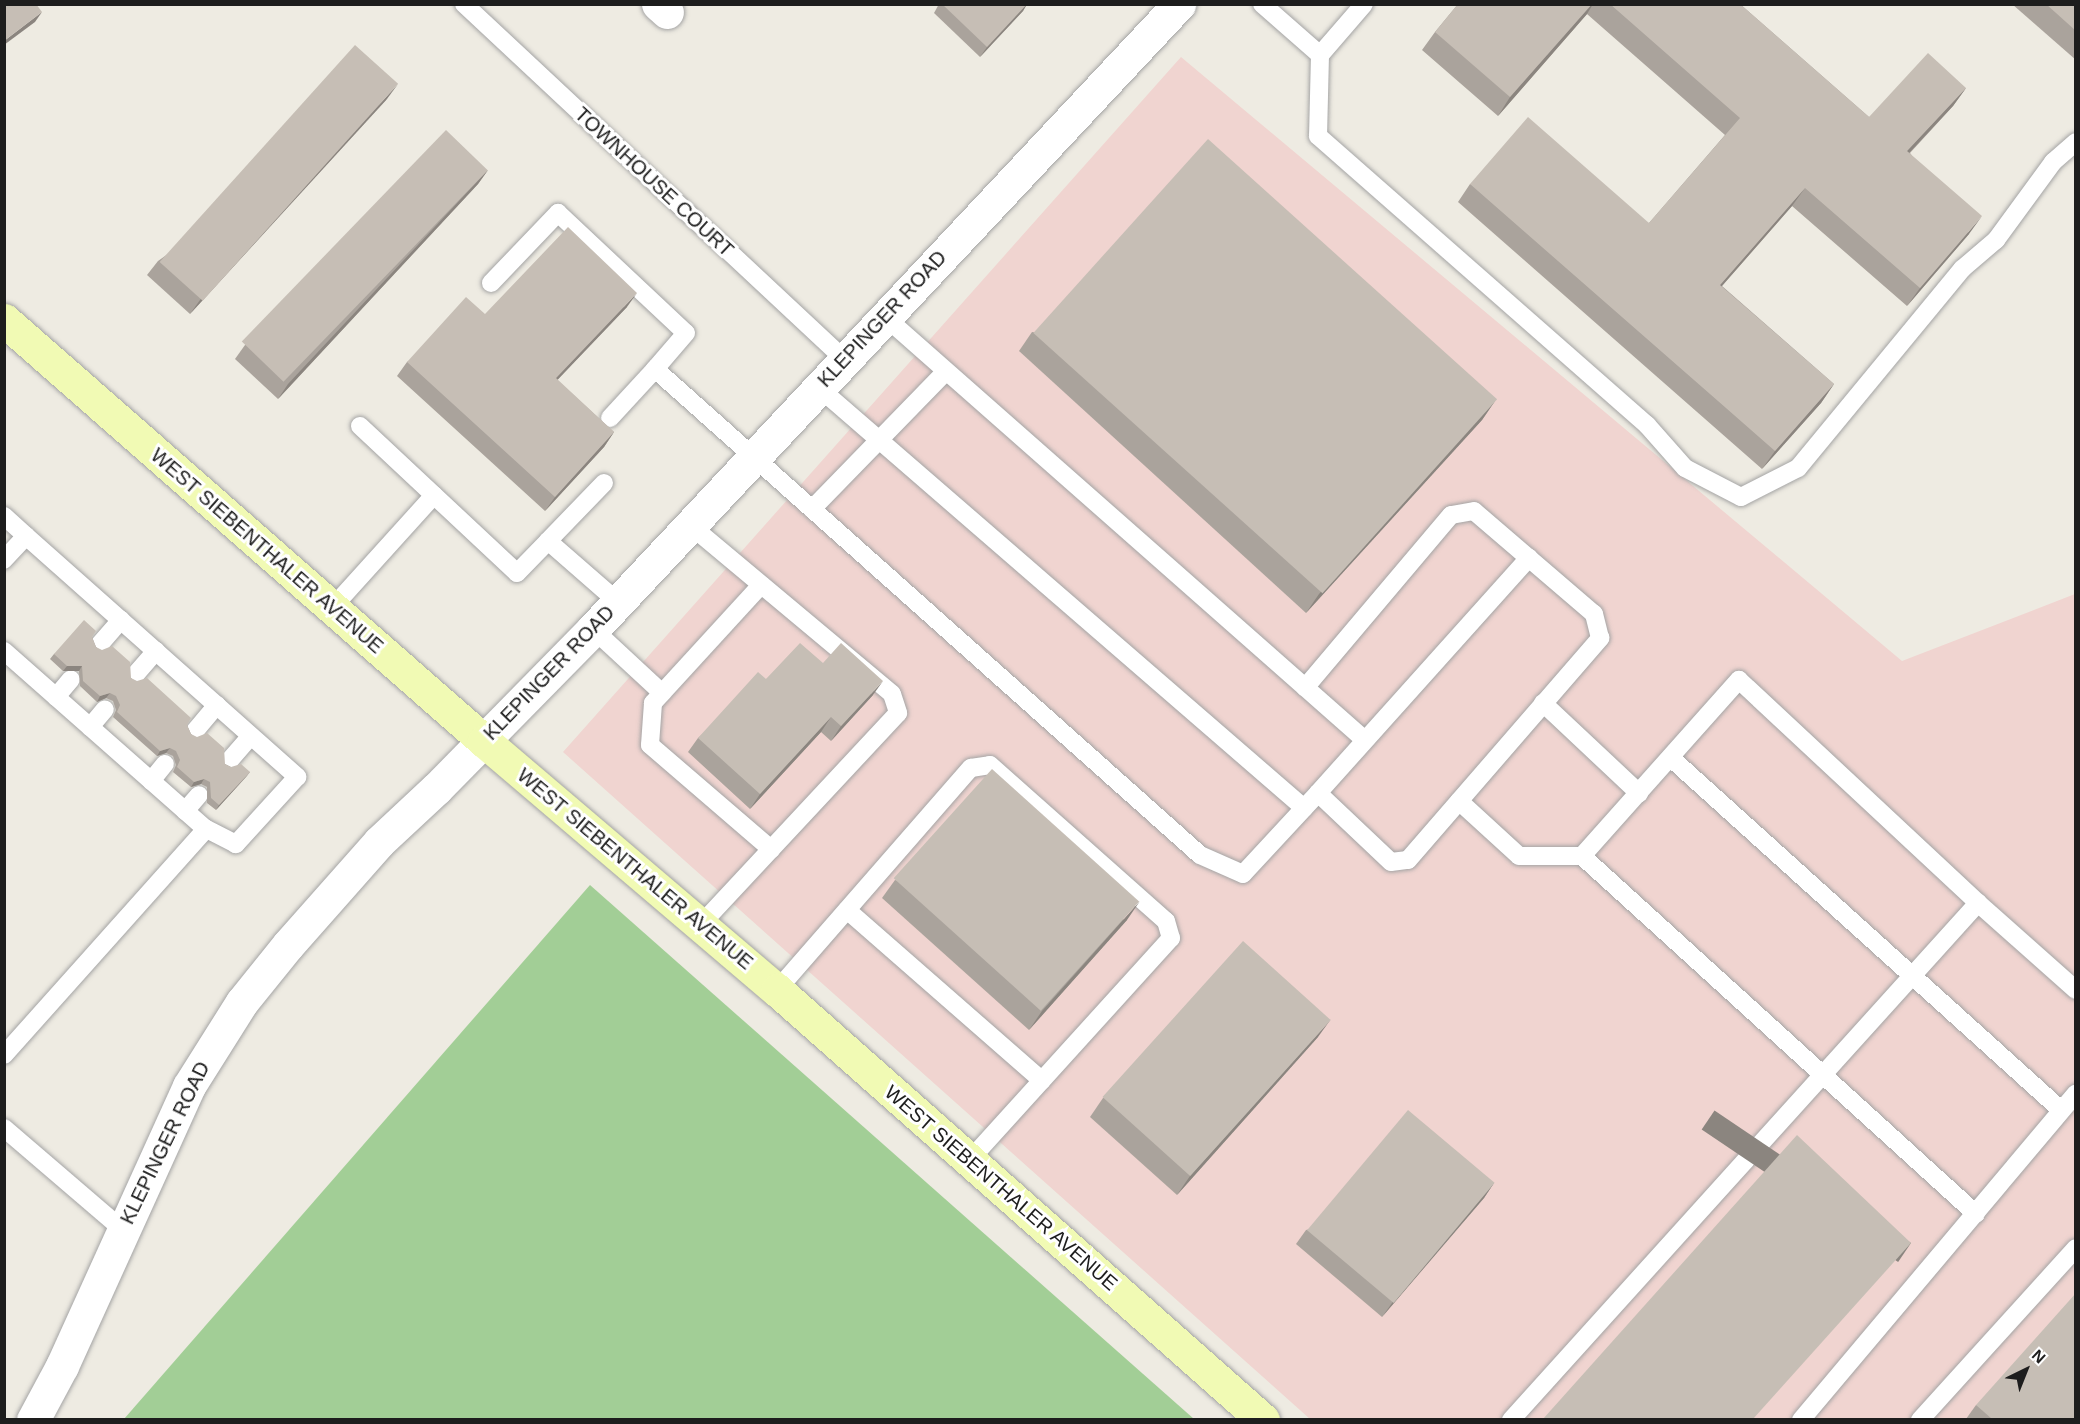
<!DOCTYPE html>
<html>
<head>
<meta charset="utf-8">
<style>
	body { margin:0 }
	#map { position:relative; width:2080px; height:1424px; overflow:hidden; background:#eeebe2; font-family:Arial,sans-serif }
	div>[style] { position:absolute }
	[style*='--x'] { left:calc(var(--x)*1px); top:calc(var(--y)*1px); width:calc(var(--w)*1px); rotate:calc(var(--a)*1deg) }
	.commercial>* { inset:0; background:#f0d4d0 }
	.forest>* { inset:0; background:#a2ce96 }
	.roads { filter:drop-shadow(0 0 2px #a4a4a4) drop-shadow(0 0 2px #a4a4a4) }
	.service>* { height:18px; margin:-9px; padding:0 9px; transform-origin:9px; border-radius:9px; background:#fff }
	.minor>* { height:33px; margin:-16.5px; padding:0 16.5px; transform-origin:16.5px; border-radius:16.5px; background:#fff }
	.tertiary>* { height:33px; margin:-16.5px; padding:0 16.5px; transform-origin:16.5px; border-radius:16.5px; background:#fff }
	.secondary>* { height:33px; margin:-16.5px; padding:0 16.5px; transform-origin:16.5px; border-radius:16.5px; background:#f1fab4 }
	.wall>* { inset:0; background:#aaa39c }
	.shaded-wall>* { inset:0; background:#8b857f; transform-origin:0 0 }
	.building>* { inset:0; background:#c6beb5; transform-origin:0 0 }
	span { translate:-50% -50%; white-space:nowrap; text-align:center; line-height:1.15; -webkit-text-stroke:6px #fff; paint-order:stroke }
	.street-label { font-size:20px; color:#1d1d1d }
	.frame { position:absolute; inset:0; border:6px solid #1d1d1d; pointer-events:none }
	.north { position:absolute; left:1996px; top:1340px; width:60px; height:60px; -webkit-text-stroke:4px #fff; paint-order:stroke; rotate:43deg; font-size:16px; font-weight:700; line-height:24px; text-align:center; color:#1d1d1d }
	.north::after { content:''; display:block; margin:auto; width:21px; height:27px; background:#1d1d1d; clip-path:polygon(50% 0,100% 100%,50% 72%,0 100%) }
</style>
</head>
<body>
<div id="map">
	<div class="commercial">
		<div style="clip-path:polygon(1181px 57px,1902px 661px,2075px 594px,2075px 1419px,1310px 1419px,563px 752px)"></div>
	</div>
	<div class="forest">
		<div style="clip-path:polygon(590px 885px,1194px 1419px,124px 1419px)"></div>
	</div>
	<div class="roads">
		<div class="service">
			<div style="--x:464;--y:4;--w:520;--a:43.05"></div>
			<div style="--x:1262;--y:4;--w:77;--a:41.3"></div>
			<div style="--x:1320;--y:55;--w:67;--a:-49.2"></div>
			<div style="--x:1320;--y:55;--w:81;--a:91.4"></div>
			<div style="--x:1318;--y:136;--w:438;--a:41.3"></div>
			<div style="--x:1647;--y:425;--w:57;--a:48.5"></div>
			<div style="--x:1685;--y:468;--w:63;--a:27.4"></div>
			<div style="--x:1741;--y:497;--w:64;--a:-27"></div>
			<div style="--x:1798;--y:468;--w:258;--a:-50.5"></div>
			<div style="--x:1962;--y:269;--w:45;--a:-40.5"></div>
			<div style="--x:1996;--y:240;--w:97;--a:-53.8"></div>
			<div style="--x:2053;--y:162;--w:30;--a:-41"></div>
			<div style="--x:491;--y:283;--w:97;--a:-46.3"></div>
			<div style="--x:558;--y:213;--w:175;--a:43.2"></div>
			<div style="--x:686;--y:333;--w:48;--a:130.7"></div>
			<div style="--x:655;--y:369;--w:730;--a:41.72"></div>
			<div style="--x:1200;--y:855;--w:47;--a:23.8"></div>
			<div style="--x:1243;--y:874;--w:110;--a:-47.2"></div>
			<div style="--x:1318;--y:793;--w:100;--a:43.4"></div>
			<div style="--x:1391;--y:862;--w:17;--a:-7"></div>
			<div style="--x:1408;--y:860;--w:294;--a:-49.1"></div>
			<div style="--x:1600;--y:638;--w:25;--a:-104"></div>
			<div style="--x:1594;--y:614;--w:158;--a:-139.4"></div>
			<div style="--x:1474;--y:511;--w:23;--a:170"></div>
			<div style="--x:1451;--y:515;--w:226;--a:130.2"></div>
			<div style="--x:884;--y:316;--w:641;--a:41.4"></div>
			<div style="--x:818;--y:387;--w:643;--a:40.9"></div>
			<div style="--x:610;--y:418;--w:67;--a:-47.4"></div>
			<div style="--x:360;--y:426;--w:215;--a:43.1"></div>
			<div style="--x:517;--y:573;--w:45;--a:-45.9"></div>
			<div style="--x:604;--y:483;--w:81;--a:134"></div>
			<div style="--x:548;--y:541;--w:93;--a:41.1"></div>
			<div style="--x:812;--y:509;--w:192;--a:-45.8"></div>
			<div style="--x:4;--y:516;--w:30;--a:42"></div>
			<div style="--x:26;--y:536;--w:33;--a:133"></div>
			<div style="--x:690;--y:525;--w:263;--a:39.9"></div>
			<div style="--x:892;--y:694;--w:20;--a:72"></div>
			<div style="--x:898;--y:713;--w:290;--a:133"></div>
			<div style="--x:26;--y:536;--w:363;--a:41.6"></div>
			<div style="--x:297;--y:777;--w:91;--a:132.3"></div>
			<div style="--x:236;--y:844;--w:34;--a:-153"></div>
			<div style="--x:761;--y:585;--w:160;--a:132.5"></div>
			<div style="--x:653;--y:703;--w:42;--a:94.1"></div>
			<div style="--x:650;--y:745;--w:160;--a:40.7"></div>
			<div style="--x:332;--y:608;--w:152;--a:-47.9"></div>
			<div style="--x:593;--y:629;--w:94;--a:42.8"></div>
			<div style="--x:100;--y:644;--w:32;--a:-49"></div>
			<div style="--x:4;--y:651;--w:269;--a:41.4"></div>
			<div style="--x:206;--y:829;--w:303;--a:131.8"></div>
			<div style="--x:135;--y:675;--w:32;--a:-49"></div>
			<div style="--x:56;--y:697;--w:23;--a:-50"></div>
			<div style="--x:1543;--y:703;--w:132;--a:43.2"></div>
			<div style="--x:90;--y:727;--w:23;--a:-50"></div>
			<div style="--x:195;--y:731;--w:34;--a:-50"></div>
			<div style="--x:1671;--y:758;--w:525;--a:42.07"></div>
			<div style="--x:229;--y:761;--w:33;--a:-49"></div>
			<div style="--x:151;--y:781;--w:22;--a:-51"></div>
			<div style="--x:1318;--y:793;--w:316;--a:-48.1"></div>
			<div style="--x:1459;--y:801;--w:81;--a:42.5"></div>
			<div style="--x:1519;--y:856;--w:63;--a:0"></div>
			<div style="--x:1582;--y:856;--w:532;--a:42.26"></div>
			<div style="--x:185;--y:811;--w:21;--a:-49"></div>
			<div style="--x:1582;--y:856;--w:236;--a:-48.3"></div>
			<div style="--x:1739;--y:680;--w:327;--a:43"></div>
			<div style="--x:847;--y:910;--w:259;--a:41.2"></div>
			<div style="--x:777;--y:990;--w:295;--a:-48.9"></div>
			<div style="--x:971;--y:768;--w:19;--a:-9"></div>
			<div style="--x:990;--y:765;--w:235;--a:41.6"></div>
			<div style="--x:1166;--y:921;--w:18;--a:74"></div>
			<div style="--x:1171;--y:938;--w:299;--a:132.2"></div>
			<div style="--x:4;--y:1128;--w:155;--a:40.6"></div>
			<div style="--x:1511;--y:1420;--w:697;--a:-47.91"></div>
			<div style="--x:1978;--y:903;--w:131;--a:41.6"></div>
			<div style="--x:1801;--y:1420;--w:427;--a:-49.9"></div>
			<div style="--x:1920;--y:1420;--w:232;--a:-47.8"></div>
		</div>
		<div class="minor">
			<div style="--x:658;--y:4;--w:12;--a:42"></div>
		</div>
		<div class="tertiary">
			<div style="--x:33;--y:1420;--w:61;--a:-61.8"></div>
			<div style="--x:62;--y:1366;--w:307;--a:-65.6"></div>
			<div style="--x:189;--y:1086;--w:99;--a:-57.8"></div>
			<div style="--x:242;--y:1002;--w:73;--a:-51.1"></div>
			<div style="--x:288;--y:945;--w:137;--a:-48.5"></div>
			<div style="--x:379;--y:842;--w:79;--a:-43"></div>
			<div style="--x:437;--y:788;--w:223;--a:-45.5"></div>
			<div style="--x:593;--y:629;--w:857;--a:-46.84"></div>
		</div>
		<div class="secondary">
			<div style="--x:4;--y:320;--w:638;--a:41.25"></div>
			<div style="--x:484;--y:741;--w:385;--a:40.4"></div>
			<div style="--x:777;--y:990;--w:649;--a:41.5"></div>
		</div>
	</div>
	<div class="wall">
		<div style="clip-path:polygon(939px 4px,1027px 4px,1023px 11px,980px 57px,934px 13px)"></div>
		<div style="clip-path:polygon(1458px 4px,1740px 4px,1869px 117px,1966px 88px,1953px 106px,1910px 153px,1969px 234px,1907px 306px,1792px 206px,1722px 286px,1834px 384px,1821px 403px,1762px 469px,1458px 202px,1470px 184px,1649px 223px,1725px 135px,1587px 14px,1498px 116px,1422px 50px,1435px 32px)"></div>
		<div style="clip-path:polygon(2012px 4px,2076px 4px,2076px 60px)"></div>
		<div style="clip-path:polygon(387px 99px,190px 314px,147px 275px,158px 261px)"></div>
		<div style="clip-path:polygon(488px 170px,478px 184px,278px 399px,235px 359px,245px 345px)"></div>
		<div style="clip-path:polygon(627px 307px,557px 380px,614px 432px,604px 447px,545px 511px,397px 376px,407px 362px,485px 314px)"></div>
		<div style="clip-path:polygon(1032px 332px,1495px 401px,1482px 420px,1306px 613px,1019px 351px)"></div>
		<div style="clip-path:polygon(92px 637px,96px 647px,131px 678px,187px 725px,191px 734px,225px 764px,231px 767px,250px 772px,216px 810px,207px 803px,207px 787px,201px 784px,191px 787px,173px 772px,176px 765px,173px 756px,166px 753px,157px 756px,113px 717px,116px 710px,113px 701px,106px 698px,97px 702px,80px 686px,79px 671px,63px 671px,50px 659px,54px 654px)"></div>
		<div style="clip-path:polygon(823px 663px,873px 695px,831px 741px,821px 732px,750px 809px,688px 752px,698px 738px,766px 679px)"></div>
		<div style="clip-path:polygon(895px 880px,1127px 920px,1029px 1030px,882px 898px)"></div>
		<div style="clip-path:polygon(1318px 1037px,1177px 1195px,1090px 1117px,1103px 1098px)"></div>
		<div style="clip-path:polygon(1494px 1183px,1484px 1198px,1382px 1317px,1296px 1244px,1306px 1230px)"></div>
		<div style="clip-path:polygon(1976px 1405px,2076px 1419px,1966px 1419px)"></div>
	</div>
	<div class="shaded-wall">
		<div style="clip-path:polygon(1027px 4px,1023px 11px,980px 57px,987px 47px)"></div>
		<div style="clip-path:polygon(1592px 4px,1593px 4px,1587px 14px,1498px 116px,1510px 97px)"></div>
		<div style="clip-path:polygon(42px 12px,35px 22px,4px 45px,4px 41px)"></div>
		<div style="clip-path:polygon(398px 84px,387px 99px,190px 314px,200px 300px)"></div>
		<div style="clip-path:polygon(1966px 88px,1953px 106px,1894px 169px,1907px 151px)"></div>
		<div style="clip-path:polygon(488px 170px,478px 184px,278px 399px,288px 384px)"></div>
		<div style="clip-path:polygon(1805px 188px,1792px 206px,1707px 303px,1720px 285px)"></div>
		<div style="clip-path:polygon(1982px 216px,1969px 234px,1907px 306px,1920px 288px)"></div>
		<div style="clip-path:polygon(637px 293px,627px 307px,545px 393px,556px 378px)"></div>
		<div style="clip-path:polygon(1834px 384px,1821px 403px,1762px 469px,1775px 451px)"></div>
		<div style="clip-path:polygon(1495px 401px,1482px 420px,1306px 613px,1319px 594px)"></div>
		<div style="clip-path:polygon(614px 432px,604px 447px,545px 511px,555px 497px)"></div>
		<div style="clip-path:polygon(67px 666px,82px 666px,79px 671px,63px 671px)"></div>
		<div style="clip-path:polygon(883px 681px,873px 695px,831px 741px,841px 726px)"></div>
		<div style="clip-path:polygon(110px 693px,106px 698px,97px 702px,100px 696px)"></div>
		<div style="clip-path:polygon(831px 717px,821px 732px,750px 809px,760px 794px)"></div>
		<div style="clip-path:polygon(170px 748px,166px 753px,157px 756px,160px 751px)"></div>
		<div style="clip-path:polygon(250px 772px,246px 777px,216px 810px,219px 805px)"></div>
		<div style="clip-path:polygon(204px 779px,201px 784px,191px 787px,194px 782px)"></div>
		<div style="clip-path:polygon(1140px 901px,1127px 920px,1029px 1030px,1042px 1011px)"></div>
		<div style="clip-path:polygon(1331px 1019px,1318px 1037px,1177px 1195px,1190px 1176px)"></div>
		<div style="clip-path:polygon(1494px 1183px,1484px 1198px,1382px 1317px,1392px 1303px)"></div>
		<div style="left:1911px;top:1243px;width:23px;height:237px;rotate:124deg"></div>
	</div>
	<div class="building">
		<div style="clip-path:polygon(4px 4px,36px 4px,42px 12px,4px 41px)"></div>
		<div style="clip-path:polygon(942px 4px,1027px 4px,987px 47px)"></div>
		<div style="clip-path:polygon(1458px 4px,1592px 4px,1510px 97px,1435px 32px)"></div>
		<div style="clip-path:polygon(1610px 4px,1740px 4px,1869px 117px,1928px 53px,1966px 88px,1907px 151px,1982px 216px,1920px 288px,1805px 188px,1720px 285px,1834px 384px,1775px 451px,1470px 184px,1528px 117px,1649px 223px,1740px 118px)"></div>
		<div style="clip-path:polygon(2046px 4px,2076px 4px,2076px 31px)"></div>
		<div style="left:355px;top:45px;width:58px;height:292px;rotate:42deg"></div>
		<div style="left:446px;top:130px;width:58px;height:294px;rotate:44deg"></div>
		<div style="left:1208px;top:139px;width:389px;height:261px;rotate:42deg"></div>
		<div style="clip-path:polygon(568px 227px,637px 293px,556px 378px,614px 432px,555px 497px,407px 362px,466px 297px,485px 314px)"></div>
		<div style="clip-path:polygon(84px 620px,96px 631px,92px 637px,96px 647px,102px 650px,112px 646px,130px 662px,131px 678px,137px 681px,147px 678px,191px 718px,187px 725px,191px 734px,197px 737px,207px 733px,224px 748px,225px 764px,231px 767px,241px 764px,250px 772px,219px 805px,211px 798px,210px 782px,204px 779px,194px 782px,177px 767px,180px 760px,176px 751px,170px 748px,160px 751px,117px 712px,120px 705px,116px 696px,110px 693px,100px 696px,83px 681px,82px 666px,67px 666px,54px 654px)"></div>
		<div style="clip-path:polygon(800px 643px,823px 663px,841px 643px,883px 681px,841px 726px,831px 717px,760px 794px,698px 738px,758px 672px,766px 679px)"></div>
		<div style="left:992px;top:769px;width:198px;height:147px;rotate:42deg"></div>
		<div style="left:1243px;top:941px;width:118px;height:210px;rotate:42deg"></div>
		<div style="left:1408px;top:1110px;width:113px;height:157px;rotate:40deg"></div>
		<div style="clip-path:polygon(1797px 1135px,1911px 1243px,1753px 1419px,1543px 1419px)"></div>
		<div style="clip-path:polygon(2076px 1293px,2076px 1419px,1992px 1419px,1976px 1405px)"></div>
	</div>
	<div class="street-label">
		<span style="left:654px;top:182px;rotate:43deg">TOWNHOUSE COURT</span>
		<span style="left:882px;top:319px;rotate:-47deg">KLEPINGER ROAD</span>
		<span style="left:267px;top:551px;rotate:41deg">WEST SIEBENTHALER AVENUE</span>
		<span style="left:549px;top:673px;rotate:-46deg">KLEPINGER ROAD</span>
		<span style="left:635px;top:869px;rotate:40deg">WEST SIEBENTHALER AVENUE</span>
		<span style="left:165px;top:1143px;rotate:-64deg">KLEPINGER ROAD</span>
		<span style="left:1001px;top:1188px;rotate:41deg">WEST SIEBENTHALER AVENUE</span>
	</div>
	<div class="frame"></div>
	<div class="north">N</div>
</div>
</body>
</html>
